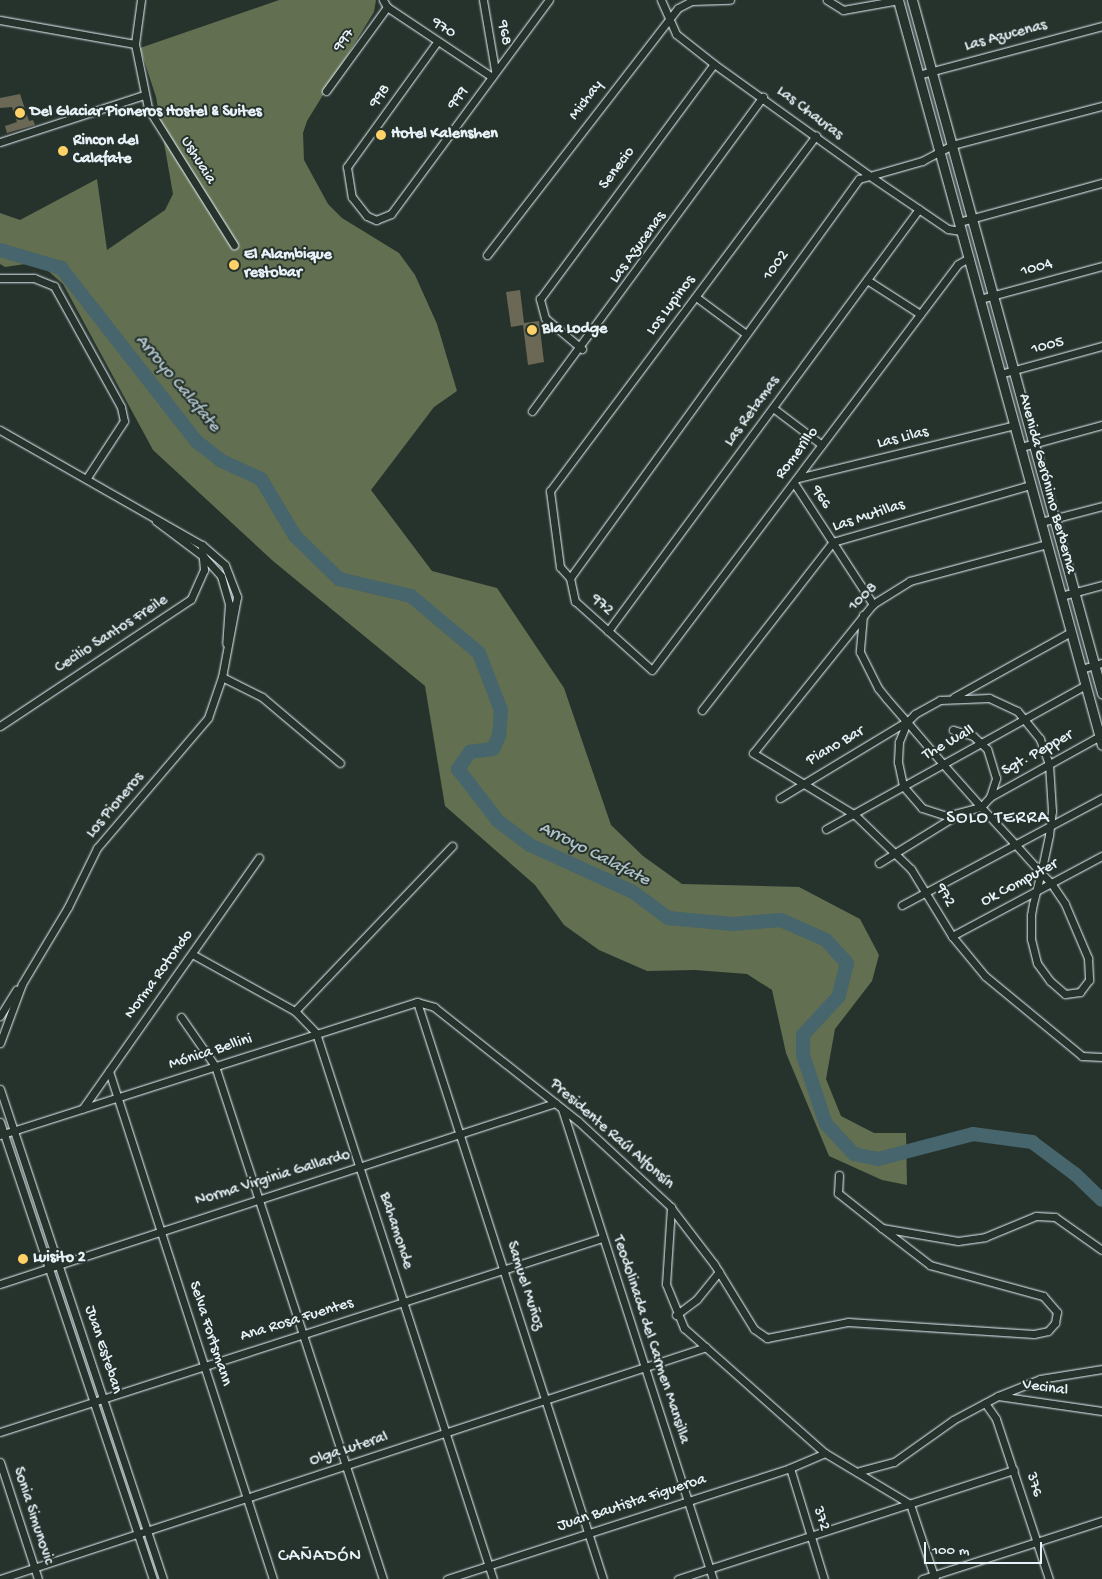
<!DOCTYPE html>
<html>
<head>
<meta charset="utf-8">
<style>
	body { margin:0 }
	#map { position:relative; width:1102px; height:1579px; overflow:hidden; background:#26332d; font-family:"Gochi Hand",sans-serif }
	div>[style] { position:absolute }
	[style*='--x'] { left:calc(var(--x)*1px); top:calc(var(--y)*1px); width:calc(var(--w)*1px); rotate:calc(var(--a)*1deg) }
	.green>* { inset:0; background:#626f50 }
	.river>* { height:14px; margin:-7px; padding:0 7px; transform-origin:7px; border-radius:7px; background:#46656c }
	.building>* { inset:0; background:#6b6955 }
	.roads { filter:drop-shadow(0 0 1px #e8f1f8) drop-shadow(0 0 1px #e8f1f8) }
	.minor>* { height:7px; margin:-3.5px; padding:0 3.5px; transform-origin:3.5px; border-radius:3.5px; background:#26332d }
	.tertiary>* { height:9px; margin:-4.5px; padding:0 4.5px; transform-origin:4.5px; border-radius:4.5px; background:#26332d }
	.dots>* { width:14px; height:14px; translate:-50% -50%; box-sizing:border-box; border:2px solid #26332d; border-radius:50% }
	span { translate:-50% -50%; white-space:nowrap; text-align:center; line-height:1.15; -webkit-text-stroke:4px #26332d; paint-order:stroke }
	.street-label { font-size:16px; color:#e8f1f8 }
	.poi-label { font-size:16px; color:#e8f1f8; font-weight:700 }
	.left { translate:0 -50%; text-align:left }
	.water-label { font-size:18px; color:#afc0c7; font-style:italic }
	.neighbourhood-label { font-size:18px; color:#e8f1f8; letter-spacing:1px }
	.quarter-label { font-size:19px; color:#e8f1f8; letter-spacing:1px }
	.scale { position:absolute; left:924px; top:1542px; width:118px; height:22px; box-sizing:border-box; border:2px solid #e8f1f8; border-top:0; padding-left:6px; font-size:15px; line-height:18px; white-space:nowrap; color:#e8f1f8; -webkit-text-stroke:4px #26332d; paint-order:stroke }
</style>
</head>
<body>
<div id="map">
	<div class="green">
		<div style="clip-path:polygon(279px 0,376px 0,374px 12px,307px 121px,303px 133px,304px 160px,328px 204px,342px 218px,399px 253px,415px 275px,437px 324px,457px 391px,434px 407px,371px 490px,432px 571px,497px 588px,564px 688px,611px 825px,643px 856px,682px 884px,799px 887px,860px 919px,879px 955px,872px 981px,835px 1029px,826px 1079px,841px 1116px,874px 1133px,906px 1133px,907px 1185px,882px 1180px,829px 1156px,786px 1053px,772px 990px,747px 974px,695px 970px,647px 971px,599px 950px,564px 925px,535px 885px,445px 806px,425px 686px,273px 561px,153px 450px,63px 284px,47px 270px,32px 263px,5px 267px,0 264px,0 213px,20px 220px,97px 179px,107px 250px,165px 210px,173px 194px,156px 97px,140px 48px)"></div>
	</div>
	<div class="river">
		<div style="--x:0;--y:250;--w:64;--a:16.4"></div>
		<div style="--x:61;--y:268;--w:219;--a:52"></div>
		<div style="--x:196;--y:441;--w:33;--a:38"></div>
		<div style="--x:222;--y:461;--w:43;--a:24.8"></div>
		<div style="--x:261;--y:479;--w:66;--a:59.2"></div>
		<div style="--x:295;--y:536;--w:62;--a:44.3"></div>
		<div style="--x:339;--y:579;--w:74;--a:13.3"></div>
		<div style="--x:411;--y:596;--w:89;--a:40"></div>
		<div style="--x:479;--y:653;--w:61;--a:68.9"></div>
		<div style="--x:501;--y:710;--w:26;--a:94"></div>
		<div style="--x:499;--y:736;--w:14;--a:115"></div>
		<div style="--x:493;--y:749;--w:23;--a:173"></div>
		<div style="--x:470;--y:752;--w:21;--a:125"></div>
		<div style="--x:458;--y:769;--w:66;--a:52.4"></div>
		<div style="--x:498;--y:821;--w:40;--a:37"></div>
		<div style="--x:530;--y:845;--w:113;--a:24.5"></div>
		<div style="--x:633;--y:892;--w:44;--a:36.6"></div>
		<div style="--x:668;--y:918;--w:65;--a:5.3"></div>
		<div style="--x:733;--y:924;--w:48;--a:-4.8"></div>
		<div style="--x:781;--y:920;--w:49;--a:24"></div>
		<div style="--x:826;--y:940;--w:31;--a:48"></div>
		<div style="--x:847;--y:963;--w:34;--a:104"></div>
		<div style="--x:839;--y:996;--w:53;--a:132.7"></div>
		<div style="--x:803;--y:1035;--w:20;--a:90"></div>
		<div style="--x:803;--y:1055;--w:73;--a:71.6"></div>
		<div style="--x:826;--y:1124;--w:41;--a:47"></div>
		<div style="--x:854;--y:1154;--w:25;--a:12"></div>
		<div style="--x:878;--y:1159;--w:98;--a:-14.7"></div>
		<div style="--x:973;--y:1134;--w:60;--a:7.7"></div>
		<div style="--x:1032;--y:1142;--w:54;--a:36.7"></div>
		<div style="--x:1075;--y:1174;--w:37;--a:44"></div>
	</div>
	<div class="building">
		<div style="clip-path:polygon(20px 94px,29px 121px,33px 120px,35px 125px,7px 133px,5px 126px,17px 122px,12px 107px,0 108px,0 98px)"></div>
		<div style="clip-path:polygon(520px 290px,524px 323px,539px 321px,544px 362px,528px 365px,523px 325px,511px 327px,506px 292px)"></div>
	</div>
	<div class="roads">
		<div class="minor">
			<div style="--x:141;--y:0;--w:44;--a:97.8"></div>
			<div style="--x:135;--y:44;--w:65;--a:78.5"></div>
			<div style="--x:148;--y:108;--w:162;--a:57.9"></div>
			<div style="--x:383;--y:0;--w:8;--a:60"></div>
			<div style="--x:387;--y:7;--w:126;--a:33.7"></div>
			<div style="--x:483;--y:0;--w:71;--a:80.3"></div>
			<div style="--x:661;--y:0;--w:37;--a:66"></div>
			<div style="--x:676;--y:34;--w:48;--a:38.3"></div>
			<div style="--x:714;--y:64;--w:188;--a:35.7"></div>
			<div style="--x:867;--y:174;--w:98;--a:34.2"></div>
			<div style="--x:948;--y:229;--w:13;--a:9"></div>
			<div style="--x:827;--y:0;--w:19;--a:32"></div>
			<div style="--x:843;--y:10;--w:57;--a:-10.1"></div>
			<div style="--x:0;--y:20;--w:137;--a:10.1"></div>
			<div style="--x:437;--y:42;--w:154;--a:125.8"></div>
			<div style="--x:347;--y:167;--w:30;--a:81"></div>
			<div style="--x:352;--y:197;--w:24;--a:52"></div>
			<div style="--x:367;--y:216;--w:10;--a:24"></div>
			<div style="--x:376;--y:220;--w:16;--a:-22"></div>
			<div style="--x:391;--y:214;--w:266;--a:-53.6"></div>
			<div style="--x:918;--y:75;--w:190;--a:-14.9"></div>
			<div style="--x:326;--y:91;--w:104;--a:-54"></div>
			<div style="--x:0;--y:142;--w:151;--a:-18.1"></div>
			<div style="--x:959;--y:222;--w:148;--a:-15.3"></div>
			<div style="--x:487;--y:255;--w:312;--a:-52.3"></div>
			<div style="--x:678;--y:8;--w:16;--a:-27"></div>
			<div style="--x:692;--y:1;--w:38;--a:-2"></div>
			<div style="--x:0;--y:278;--w:34;--a:0"></div>
			<div style="--x:34;--y:278;--w:22;--a:22"></div>
			<div style="--x:54;--y:286;--w:138;--a:61"></div>
			<div style="--x:121;--y:407;--w:14;--a:78"></div>
			<div style="--x:124;--y:421;--w:69;--a:123.2"></div>
			<div style="--x:867;--y:280;--w:63;--a:32.7"></div>
			<div style="--x:696;--y:297;--w:62;--a:36.5"></div>
			<div style="--x:980;--y:299;--w:126;--a:-15.1"></div>
			<div style="--x:582;--y:349;--w:48;--a:-140"></div>
			<div style="--x:545;--y:318;--w:20;--a:-105"></div>
			<div style="--x:540;--y:299;--w:292;--a:-53.5"></div>
			<div style="--x:1000;--y:374;--w:106;--a:-15.4"></div>
			<div style="--x:773;--y:408;--w:61;--a:37.1"></div>
			<div style="--x:532;--y:411;--w:390;--a:-53.7"></div>
			<div style="--x:0;--y:430;--w:232;--a:29.7"></div>
			<div style="--x:202;--y:545;--w:30;--a:41"></div>
			<div style="--x:225;--y:565;--w:34;--a:69"></div>
			<div style="--x:237;--y:597;--w:81;--a:100.6"></div>
			<div style="--x:222;--y:677;--w:43;--a:108.9"></div>
			<div style="--x:208;--y:718;--w:171;--a:130.5"></div>
			<div style="--x:97;--y:848;--w:66;--a:116.2"></div>
			<div style="--x:68;--y:907;--w:90;--a:120.9"></div>
			<div style="--x:22;--y:984;--w:63;--a:110.4"></div>
			<div style="--x:1021;--y:447;--w:84;--a:-15.2"></div>
			<div style="--x:798;--y:478;--w:223;--a:-13.7"></div>
			<div style="--x:794;--y:483;--w:145;--a:56.9"></div>
			<div style="--x:156;--y:521;--w:60;--a:36.9"></div>
			<div style="--x:204;--y:557;--w:25;--a:48"></div>
			<div style="--x:221;--y:576;--w:29;--a:74"></div>
			<div style="--x:229;--y:604;--w:39;--a:94"></div>
			<div style="--x:1041;--y:522;--w:63;--a:-14.7"></div>
			<div style="--x:1047;--y:544;--w:142;--a:164.9"></div>
			<div style="--x:910;--y:581;--w:44;--a:148.1"></div>
			<div style="--x:873;--y:604;--w:191;--a:128.8"></div>
			<div style="--x:753;--y:753;--w:119;--a:31.3"></div>
			<div style="--x:855;--y:815;--w:78;--a:44"></div>
			<div style="--x:911;--y:869;--w:79;--a:58.5"></div>
			<div style="--x:952;--y:936;--w:52;--a:50.5"></div>
			<div style="--x:985;--y:976;--w:126;--a:39.5"></div>
			<div style="--x:1082;--y:1056;--w:20;--a:3"></div>
			<div style="--x:570;--y:578;--w:493;--a:-54.1"></div>
			<div style="--x:859;--y:179;--w:66;--a:-15.9"></div>
			<div style="--x:922;--y:161;--w:34;--a:-28"></div>
			<div style="--x:952;--y:145;--w:155;--a:-14.6"></div>
			<div style="--x:570;--y:578;--w:24;--a:78"></div>
			<div style="--x:575;--y:601;--w:103;--a:41.9"></div>
			<div style="--x:652;--y:670;--w:508;--a:-52.99"></div>
			<div style="--x:958;--y:264;--w:13;--a:-29"></div>
			<div style="--x:570;--y:578;--w:15;--a:-132"></div>
			<div style="--x:560;--y:567;--w:77;--a:-97.5"></div>
			<div style="--x:550;--y:491;--w:444;--a:-53.2"></div>
			<div style="--x:1061;--y:596;--w:42;--a:-15"></div>
			<div style="--x:863;--y:615;--w:37;--a:95"></div>
			<div style="--x:860;--y:652;--w:40;--a:63.4"></div>
			<div style="--x:878;--y:688;--w:13;--a:51"></div>
			<div style="--x:886;--y:698;--w:32;--a:49"></div>
			<div style="--x:907;--y:722;--w:54;--a:49.5"></div>
			<div style="--x:942;--y:763;--w:59;--a:48.4"></div>
			<div style="--x:981;--y:807;--w:50;--a:47.4"></div>
			<div style="--x:1015;--y:844;--w:39;--a:48"></div>
			<div style="--x:1041;--y:873;--w:14;--a:45"></div>
			<div style="--x:1051;--y:883;--w:25;--a:56"></div>
			<div style="--x:1065;--y:904;--w:59;--a:66.9"></div>
			<div style="--x:1088;--y:958;--w:22;--a:87"></div>
			<div style="--x:1089;--y:980;--w:15;--a:127"></div>
			<div style="--x:1080;--y:992;--w:15;--a:172"></div>
			<div style="--x:1065;--y:994;--w:20;--a:-139"></div>
			<div style="--x:1050;--y:981;--w:22;--a:-126"></div>
			<div style="--x:1037;--y:963;--w:25;--a:-104"></div>
			<div style="--x:1031;--y:939;--w:24;--a:-90"></div>
			<div style="--x:1031;--y:915;--w:11;--a:-80"></div>
			<div style="--x:1033;--y:904;--w:32;--a:-76"></div>
			<div style="--x:1041;--y:873;--w:39;--a:-78"></div>
			<div style="--x:1049;--y:835;--w:24;--a:-83"></div>
			<div style="--x:1052;--y:811;--w:47;--a:-93.7"></div>
			<div style="--x:1049;--y:764;--w:27;--a:-110"></div>
			<div style="--x:1040;--y:739;--w:36;--a:-129"></div>
			<div style="--x:1017;--y:711;--w:31;--a:-155"></div>
			<div style="--x:989;--y:698;--w:49;--a:177.7"></div>
			<div style="--x:940;--y:700;--w:29;--a:151"></div>
			<div style="--x:915;--y:714;--w:11;--a:135"></div>
			<div style="--x:907;--y:722;--w:22;--a:112"></div>
			<div style="--x:899;--y:742;--w:20;--a:93"></div>
			<div style="--x:898;--y:762;--w:25;--a:78"></div>
			<div style="--x:903;--y:786;--w:29;--a:49"></div>
			<div style="--x:922;--y:808;--w:26;--a:18"></div>
			<div style="--x:947;--y:816;--w:35;--a:-15"></div>
			<div style="--x:981;--y:807;--w:13;--a:-48"></div>
			<div style="--x:990;--y:797;--w:20;--a:-72"></div>
			<div style="--x:996;--y:778;--w:30;--a:-107"></div>
			<div style="--x:987;--y:749;--w:19;--a:-137"></div>
			<div style="--x:973;--y:736;--w:21;--a:-163"></div>
			<div style="--x:608;--y:631;--w:524;--a:-53.61"></div>
			<div style="--x:1081;--y:669;--w:22;--a:-16"></div>
			<div style="--x:222;--y:677;--w:45;--a:26.6"></div>
			<div style="--x:262;--y:697;--w:102;--a:40.2"></div>
			<div style="--x:954;--y:697;--w:134;--a:-29.1"></div>
			<div style="--x:702;--y:710;--w:213;--a:-52.1"></div>
			<div style="--x:833;--y:542;--w:206;--a:-16.1"></div>
			<div style="--x:0;--y:726;--w:229;--a:-33.6"></div>
			<div style="--x:191;--y:599;--w:32;--a:-66"></div>
			<div style="--x:204;--y:570;--w:25;--a:-95"></div>
			<div style="--x:990;--y:797;--w:126;--a:-29"></div>
			<div style="--x:780;--y:798;--w:147;--a:-31.1"></div>
			<div style="--x:826;--y:829;--w:297;--a:-29"></div>
			<div style="--x:879;--y:863;--w:89;--a:-31.7"></div>
			<div style="--x:902;--y:905;--w:227;--a:-28.1"></div>
			<div style="--x:952;--y:936;--w:170;--a:-28.1"></div>
			<div style="--x:192;--y:954;--w:118;--a:29"></div>
			<div style="--x:295;--y:1011;--w:30;--a:46"></div>
			<div style="--x:316;--y:1033;--w:574;--a:72.04"></div>
			<div style="--x:417;--y:1002;--w:606;--a:72.13"></div>
			<div style="--x:295;--y:1011;--w:228;--a:-46.4"></div>
			<div style="--x:0;--y:1016;--w:31;--a:-58"></div>
			<div style="--x:181;--y:1017;--w:60;--a:55.2"></div>
			<div style="--x:215;--y:1066;--w:540;--a:71.87"></div>
			<div style="--x:109;--y:1071;--w:534;--a:72.11"></div>
			<div style="--x:0;--y:1089;--w:516;--a:71.6"></div>
			<div style="--x:83;--y:1108;--w:306;--a:-54.9"></div>
			<div style="--x:562;--y:1109;--w:494;--a:72.2"></div>
			<div style="--x:0;--y:1122;--w:482;--a:71.5"></div>
			<div style="--x:0;--y:1135;--w:438;--a:-17.7"></div>
			<div style="--x:417;--y:1002;--w:18;--a:16"></div>
			<div style="--x:434;--y:1007;--w:184;--a:38.4"></div>
			<div style="--x:578;--y:1121;--w:127;--a:42.8"></div>
			<div style="--x:671;--y:1207;--w:77;--a:93.7"></div>
			<div style="--x:666;--y:1284;--w:48;--a:67.8"></div>
			<div style="--x:684;--y:1328;--w:188;--a:41.6"></div>
			<div style="--x:825;--y:1453;--w:99;--a:31"></div>
			<div style="--x:910;--y:1504;--w:79;--a:71.6"></div>
			<div style="--x:839;--y:1175;--w:18;--a:93"></div>
			<div style="--x:838;--y:1193;--w:56;--a:38.5"></div>
			<div style="--x:882;--y:1228;--w:77;--a:9.7"></div>
			<div style="--x:958;--y:1241;--w:27;--a:-8"></div>
			<div style="--x:985;--y:1237;--w:55;--a:-22.4"></div>
			<div style="--x:1036;--y:1216;--w:19;--a:3"></div>
			<div style="--x:1055;--y:1217;--w:57;--a:35.1"></div>
			<div style="--x:671;--y:1208;--w:71;--a:52.5"></div>
			<div style="--x:714;--y:1264;--w:76;--a:58.4"></div>
			<div style="--x:754;--y:1329;--w:16;--a:35"></div>
			<div style="--x:767;--y:1338;--w:83;--a:-11.2"></div>
			<div style="--x:848;--y:1322;--w:186;--a:3.7"></div>
			<div style="--x:1034;--y:1334;--w:14;--a:-12"></div>
			<div style="--x:1048;--y:1331;--w:11;--a:-49"></div>
			<div style="--x:1055;--y:1323;--w:11;--a:-80"></div>
			<div style="--x:1057;--y:1312;--w:21;--a:-131"></div>
			<div style="--x:1043;--y:1296;--w:117;--a:-164.7"></div>
			<div style="--x:930;--y:1265;--w:61;--a:-142.4"></div>
			<div style="--x:0;--y:1284;--w:584;--a:-18.06"></div>
			<div style="--x:676;--y:1315;--w:26;--a:-37"></div>
			<div style="--x:697;--y:1299;--w:35;--a:-51"></div>
			<div style="--x:998;--y:1396;--w:45;--a:-22"></div>
			<div style="--x:1040;--y:1379;--w:63;--a:-9.2"></div>
			<div style="--x:985;--y:1403;--w:19;--a:55"></div>
			<div style="--x:996;--y:1419;--w:169;--a:71.7"></div>
			<div style="--x:0;--y:1432;--w:632;--a:-17.86"></div>
			<div style="--x:0;--y:1462;--w:123;--a:72"></div>
			<div style="--x:790;--y:1468;--w:116;--a:73"></div>
			<div style="--x:860;--y:1471;--w:35;--a:-15"></div>
			<div style="--x:894;--y:1462;--w:72;--a:-35.4"></div>
			<div style="--x:953;--y:1420;--w:51;--a:-28.1"></div>
			<div style="--x:998;--y:1396;--w:105;--a:8.2"></div>
			<div style="--x:0;--y:1579;--w:743;--a:-18.19"></div>
			<div style="--x:447;--y:1579;--w:361;--a:-17.9"></div>
			<div style="--x:790;--y:1468;--w:38;--a:-23"></div>
			<div style="--x:678;--y:1579;--w:353;--a:-18"></div>
			<div style="--x:922;--y:1579;--w:189;--a:-17.9"></div>
		</div>
		<div class="tertiary">
			<div style="--x:898;--y:0;--w:772;--a:74.69"></div>
			<div style="--x:912;--y:0;--w:719;--a:74.67"></div>
		</div>
	</div>
	<div class="dots">
		<div style="left:20px;top:113px;background:#ffd166"></div>
		<div style="left:381px;top:135px;background:#ffd166"></div>
		<div style="left:63px;top:151px;background:#ffd166"></div>
		<div style="left:234px;top:265px;background:#ffd166"></div>
		<div style="left:532px;top:330px;background:#ffd166"></div>
		<div style="left:23px;top:1259px;background:#ffd166"></div>
	</div>
	<div class="street-label">
		<span style="left:443px;top:29px;rotate:33deg">970</span>
		<span style="left:503px;top:33px;rotate:80deg">968</span>
		<span style="left:1006px;top:37px;rotate:-15deg">Las Azucenas</span>
		<span style="left:345px;top:41px;rotate:-54deg">997</span>
		<span style="left:381px;top:97px;rotate:-54deg">998</span>
		<span style="left:459px;top:99px;rotate:-54deg">999</span>
		<span style="left:587px;top:101px;rotate:-53deg">Michay</span>
		<span style="left:809px;top:114px;rotate:37deg">Las Chauras</span>
		<span style="left:197px;top:161px;rotate:58deg">Ushuaia</span>
		<span style="left:618px;top:169px;rotate:-53deg">Senecio</span>
		<span style="left:639px;top:248px;rotate:-54deg">Las Azucenas</span>
		<span style="left:777px;top:266px;rotate:-54deg">1002</span>
		<span style="left:1037px;top:269px;rotate:-15deg">1004</span>
		<span style="left:672px;top:306px;rotate:-53deg">Los Lupinos</span>
		<span style="left:1048px;top:347px;rotate:-15deg">1005</span>
		<span style="left:753px;top:412px;rotate:-54deg">Las Retamas</span>
		<span style="left:903px;top:439px;rotate:-14deg">Las Lilas</span>
		<span style="left:798px;top:454px;rotate:-53deg">Romerillo</span>
		<span style="left:1046px;top:484px;rotate:75deg">Avenida Gerónimo Berberna</span>
		<span style="left:820px;top:498px;rotate:57deg">966</span>
		<span style="left:869px;top:517px;rotate:-18deg">Las Mutillas</span>
		<span style="left:864px;top:598px;rotate:-43deg">1008</span>
		<span style="left:601px;top:606px;rotate:42deg">972</span>
		<span style="left:112px;top:635px;rotate:-33deg">Cecilio Santos Freile</span>
		<span style="left:949px;top:744px;rotate:-29deg">The Wall</span>
		<span style="left:836px;top:747px;rotate:-30deg">Piano Bar</span>
		<span style="left:1038px;top:754px;rotate:-29deg">Sgt. Pepper</span>
		<span style="left:116px;top:806px;rotate:-50deg">Los Pioneros</span>
		<span style="left:1020px;top:884px;rotate:-28deg">Ok Computer</span>
		<span style="left:944px;top:896px;rotate:60deg">972</span>
		<span style="left:160px;top:975px;rotate:-54deg">Norma Rotondo</span>
		<span style="left:211px;top:1053px;rotate:-18deg">Mónica Bellini</span>
		<span style="left:611px;top:1135px;rotate:41deg">Presidente Raúl Alfonsín</span>
		<span style="left:273px;top:1179px;rotate:-17deg">Norma Virginia Gallardo</span>
		<span style="left:395px;top:1231px;rotate:72deg">Bahamonde</span>
		<span style="left:524px;top:1286px;rotate:72deg">Samuel Muñoz</span>
		<span style="left:297px;top:1321px;rotate:-17deg">Ana Rosa Fuentes</span>
		<span style="left:209px;top:1334px;rotate:72deg">Selva Fortsmann</span>
		<span style="left:650px;top:1340px;rotate:72deg">Teodolinada del Carmen Mansilla</span>
		<span style="left:102px;top:1350px;rotate:72deg">Juan Esteban</span>
		<span style="left:1045px;top:1389px;rotate:8deg">Vecinal</span>
		<span style="left:349px;top:1450px;rotate:-18deg">Olga Luteral</span>
		<span style="left:1033px;top:1485px;rotate:73deg">376</span>
		<span style="left:632px;top:1504px;rotate:-18deg">Juan Bautista Figueroa</span>
		<span style="left:32px;top:1516px;rotate:72deg">Sonia Simunovic</span>
		<span style="left:820px;top:1519px;rotate:72deg">372</span>
	</div>
	<div class="poi-label">
		<span class="left" style="left:30px;top:113px">Del Glaciar Pioneros Hostel &amp; Suites</span>
		<span class="left" style="left:391px;top:135px">Hotel Kalenshen</span>
		<span class="left" style="left:73px;top:151px">Rincon del<br>Calafate</span>
		<span class="left" style="left:244px;top:265px">El Alambique<br>restobar</span>
		<span class="left" style="left:542px;top:330px">Bla Lodge</span>
		<span class="left" style="left:33px;top:1259px">Luisito 2</span>
	</div>
	<div class="water-label">
		<span style="left:177px;top:384px;rotate:50deg">Arroyo Calafate</span>
		<span style="left:594px;top:855px;rotate:27deg">Arroyo Calafate</span>
	</div>
	<div class="neighbourhood-label">
		<span style="left:320px;top:1557px">CAÑADÓN</span>
	</div>
	<div class="quarter-label">
		<span style="left:998px;top:819px">SOLO TERRA</span>
	</div>
	<div class="scale">100 m</div>
</div>
</body>
</html>
